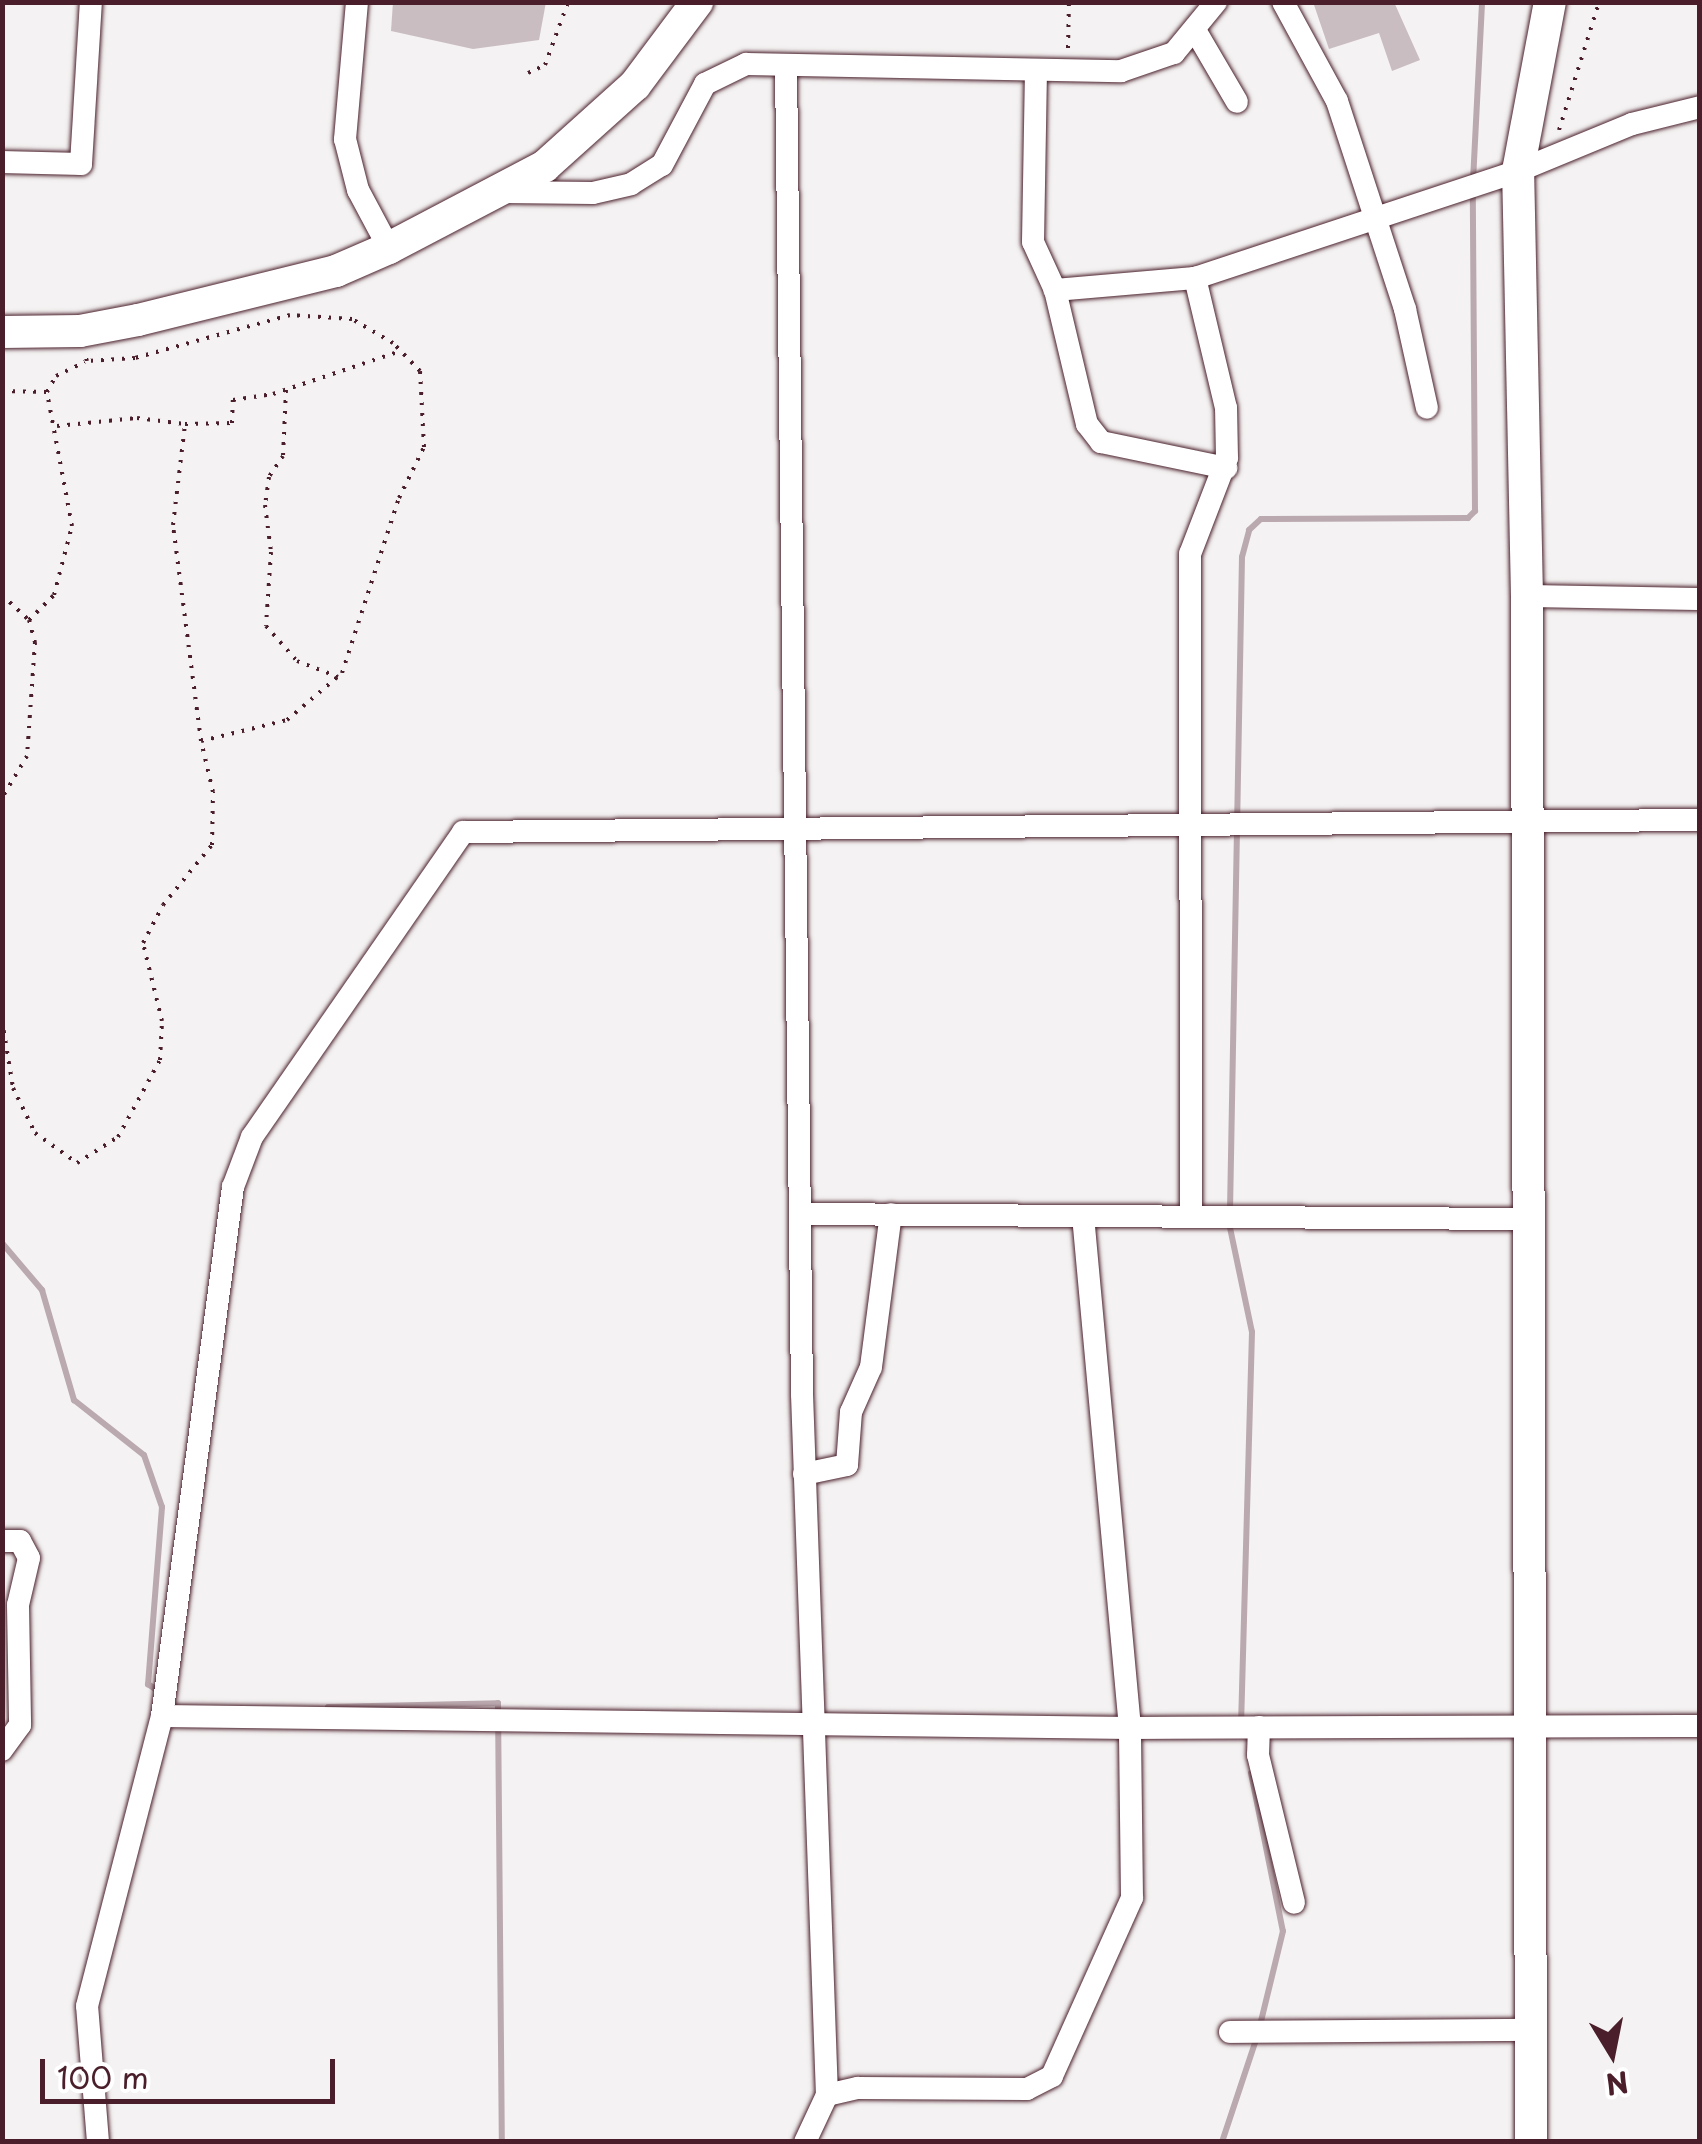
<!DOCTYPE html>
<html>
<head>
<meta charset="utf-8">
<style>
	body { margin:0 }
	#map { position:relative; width:1702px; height:2144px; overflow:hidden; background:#f4f2f2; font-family:"Playpen Sans",sans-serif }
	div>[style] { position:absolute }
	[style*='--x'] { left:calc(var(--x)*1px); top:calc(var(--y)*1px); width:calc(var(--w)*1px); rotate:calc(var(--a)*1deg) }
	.stream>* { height:6px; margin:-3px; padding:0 3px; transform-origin:3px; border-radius:3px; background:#baa9ae }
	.building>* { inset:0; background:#cabdc1 }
	.path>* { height:4px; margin-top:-2px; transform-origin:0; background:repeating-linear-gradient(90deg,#4a1f2b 0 2.5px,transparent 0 10.5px) }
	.roads { filter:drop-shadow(0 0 2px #4a1f2b) drop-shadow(0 0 2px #4a1f2b) }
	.street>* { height:22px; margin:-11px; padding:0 11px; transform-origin:11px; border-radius:11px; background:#fff }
	.secondary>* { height:32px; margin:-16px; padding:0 16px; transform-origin:16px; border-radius:16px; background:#fff }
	span { translate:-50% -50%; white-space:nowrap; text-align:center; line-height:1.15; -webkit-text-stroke:8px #fff; paint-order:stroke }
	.frame { position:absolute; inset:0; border:5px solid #4a1f2b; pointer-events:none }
	.north { position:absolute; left:1562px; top:2004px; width:100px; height:100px; -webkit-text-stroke:8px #fff; paint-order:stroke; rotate:170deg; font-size:28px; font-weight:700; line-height:40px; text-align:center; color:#4a1f2b }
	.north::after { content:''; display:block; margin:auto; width:35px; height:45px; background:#4a1f2b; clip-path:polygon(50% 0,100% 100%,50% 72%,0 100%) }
	.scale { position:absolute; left:40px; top:2059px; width:295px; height:45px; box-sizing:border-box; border:5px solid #4a1f2b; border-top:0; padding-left:12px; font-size:30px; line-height:35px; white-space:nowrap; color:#4a1f2b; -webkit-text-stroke:8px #fff; paint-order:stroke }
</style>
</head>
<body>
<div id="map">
	<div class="stream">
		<div style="--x:1473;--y:181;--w:179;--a:-87.1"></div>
		<div style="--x:1230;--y:1211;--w:654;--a:-88.95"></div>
		<div style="--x:1242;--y:557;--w:28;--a:-75"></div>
		<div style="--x:1249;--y:530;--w:16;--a:-43"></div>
		<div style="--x:1261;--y:519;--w:207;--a:-0.3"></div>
		<div style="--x:1468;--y:518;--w:10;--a:-45"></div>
		<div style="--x:1475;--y:511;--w:318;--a:-90.4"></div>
		<div style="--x:1229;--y:1223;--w:111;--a:78.1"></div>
		<div style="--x:1252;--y:1332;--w:390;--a:91.6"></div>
		<div style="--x:2;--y:1243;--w:62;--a:49.6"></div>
		<div style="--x:42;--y:1290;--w:115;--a:73.8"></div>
		<div style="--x:74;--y:1400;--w:89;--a:38.2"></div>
		<div style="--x:144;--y:1455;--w:55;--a:70.9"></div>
		<div style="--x:162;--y:1507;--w:178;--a:94.5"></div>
		<div style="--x:148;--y:1684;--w:16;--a:35"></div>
		<div style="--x:328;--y:1707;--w:170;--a:-1.3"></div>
		<div style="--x:498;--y:1703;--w:439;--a:89.5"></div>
		<div style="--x:1251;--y:1773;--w:161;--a:78.6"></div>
		<div style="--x:1283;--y:1931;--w:97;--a:103.7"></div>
		<div style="--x:1222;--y:2142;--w:111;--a:-71.6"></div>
	</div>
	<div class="building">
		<div style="clip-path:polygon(393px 2px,546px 2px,539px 40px,473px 49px,391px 31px)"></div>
		<div style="clip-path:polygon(1313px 2px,1394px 2px,1420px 60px,1392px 71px,1379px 33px,1329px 49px)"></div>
	</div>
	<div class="path">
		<div style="--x:1068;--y:48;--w:46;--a:-88.8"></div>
		<div style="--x:528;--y:73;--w:19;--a:-25"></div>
		<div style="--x:545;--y:65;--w:67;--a:-69.9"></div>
		<div style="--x:1559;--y:130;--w:134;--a:-72.6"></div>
		<div style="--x:286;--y:390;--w:66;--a:92.6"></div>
		<div style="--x:283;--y:456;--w:25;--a:124"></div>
		<div style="--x:269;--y:477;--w:28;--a:98"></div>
		<div style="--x:265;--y:505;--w:47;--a:82.7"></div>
		<div style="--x:271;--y:552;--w:74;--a:93.9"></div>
		<div style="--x:266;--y:626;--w:47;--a:48.5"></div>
		<div style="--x:297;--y:661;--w:44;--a:21.3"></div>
		<div style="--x:2;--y:391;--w:45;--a:1.3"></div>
		<div style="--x:47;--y:392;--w:18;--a:-61"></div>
		<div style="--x:56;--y:376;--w:32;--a:-26"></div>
		<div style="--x:57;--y:426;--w:80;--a:-5.7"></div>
		<div style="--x:137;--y:418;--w:48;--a:7.1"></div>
		<div style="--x:2;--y:595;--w:37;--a:43"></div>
		<div style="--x:29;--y:620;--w:23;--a:75"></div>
		<div style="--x:35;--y:642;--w:114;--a:94"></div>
		<div style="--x:27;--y:756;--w:49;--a:120.8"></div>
		<div style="--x:29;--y:620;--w:35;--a:-45"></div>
		<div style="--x:54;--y:595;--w:71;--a:-75.4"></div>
		<div style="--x:72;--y:526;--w:136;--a:-100.6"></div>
		<div style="--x:201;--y:741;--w:218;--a:-97.4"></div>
		<div style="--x:173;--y:525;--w:102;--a:-83.2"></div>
		<div style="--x:185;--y:424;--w:47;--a:-1.2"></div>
		<div style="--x:232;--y:423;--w:23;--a:-88"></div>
		<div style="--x:233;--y:400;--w:40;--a:-8.5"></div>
		<div style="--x:273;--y:394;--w:135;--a:-18.6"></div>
		<div style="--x:2;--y:1020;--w:69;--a:80.8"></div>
		<div style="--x:13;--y:1088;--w:50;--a:63.9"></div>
		<div style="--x:35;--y:1133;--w:52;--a:35.5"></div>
		<div style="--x:77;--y:1163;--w:49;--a:-32.4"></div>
		<div style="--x:118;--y:1137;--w:88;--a:-61.4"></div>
		<div style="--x:160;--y:1060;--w:39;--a:-87"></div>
		<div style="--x:162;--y:1021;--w:80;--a:-103.7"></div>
		<div style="--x:143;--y:943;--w:43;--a:-62.2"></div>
		<div style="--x:163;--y:905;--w:77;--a:-50.8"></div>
		<div style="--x:212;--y:845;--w:53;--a:-88.9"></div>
		<div style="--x:213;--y:792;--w:52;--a:-103.2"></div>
		<div style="--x:201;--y:741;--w:89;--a:-13.7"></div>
		<div style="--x:287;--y:720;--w:72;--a:-40.5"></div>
		<div style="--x:342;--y:673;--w:184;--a:-72"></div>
		<div style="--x:399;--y:498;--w:57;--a:-63.9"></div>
		<div style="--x:424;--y:447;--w:76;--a:-93"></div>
		<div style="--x:420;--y:371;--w:39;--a:-134"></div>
		<div style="--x:393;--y:343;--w:48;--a:-149.7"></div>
		<div style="--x:352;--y:319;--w:62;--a:-176.3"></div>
		<div style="--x:290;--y:315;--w:161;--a:164.5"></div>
		<div style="--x:135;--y:358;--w:48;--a:176.4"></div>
		<div style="--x:87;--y:361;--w:6;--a:-108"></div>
	</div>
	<div class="roads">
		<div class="street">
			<div style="--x:357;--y:2;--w:138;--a:95"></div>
			<div style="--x:345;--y:139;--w:53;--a:75.7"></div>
			<div style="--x:358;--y:190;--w:66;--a:61.9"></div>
			<div style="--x:1283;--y:2;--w:113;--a:61.4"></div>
			<div style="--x:1337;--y:101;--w:219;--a:71.9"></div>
			<div style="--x:1405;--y:309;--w:101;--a:77.5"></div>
			<div style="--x:1195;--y:30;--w:83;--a:59.7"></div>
			<div style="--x:786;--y:65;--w:1329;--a:89.31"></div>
			<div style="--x:802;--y:1394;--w:701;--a:87.96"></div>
			<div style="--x:827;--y:2095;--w:52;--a:115.1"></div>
			<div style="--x:1036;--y:70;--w:172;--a:91"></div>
			<div style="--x:1033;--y:242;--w:53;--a:65.4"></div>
			<div style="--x:2;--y:162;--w:79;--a:1.5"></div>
			<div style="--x:81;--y:164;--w:162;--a:-86.5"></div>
			<div style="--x:503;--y:192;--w:90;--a:0.6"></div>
			<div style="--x:593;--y:193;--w:39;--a:-13"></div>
			<div style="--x:631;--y:184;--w:36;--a:-32"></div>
			<div style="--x:662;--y:165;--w:92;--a:-62"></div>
			<div style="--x:705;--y:84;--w:46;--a:-26"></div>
			<div style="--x:746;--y:64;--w:375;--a:1.1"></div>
			<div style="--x:1121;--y:71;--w:56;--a:-18.8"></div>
			<div style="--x:1174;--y:53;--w:66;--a:-50.5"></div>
			<div style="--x:1195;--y:278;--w:141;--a:175.1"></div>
			<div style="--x:1055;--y:290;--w:138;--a:76.6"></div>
			<div style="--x:1087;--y:424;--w:23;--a:52"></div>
			<div style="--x:1101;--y:442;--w:128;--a:11.7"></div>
			<div style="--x:1527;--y:596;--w:173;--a:1"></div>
			<div style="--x:1191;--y:1212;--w:658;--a:-90.09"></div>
			<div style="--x:1190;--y:554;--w:103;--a:-68.9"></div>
			<div style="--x:1227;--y:458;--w:50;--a:-91.1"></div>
			<div style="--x:1226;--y:408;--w:134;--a:-103.4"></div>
			<div style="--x:1195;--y:278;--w:340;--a:-18.3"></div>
			<div style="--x:1518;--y:171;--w:123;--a:-22.4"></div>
			<div style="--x:1632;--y:124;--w:70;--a:-14"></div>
			<div style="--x:803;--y:1214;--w:722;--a:0.4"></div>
			<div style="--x:804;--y:1474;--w:44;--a:-11.8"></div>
			<div style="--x:847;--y:1465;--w:53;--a:-85.7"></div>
			<div style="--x:851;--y:1412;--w:49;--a:-66"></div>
			<div style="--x:871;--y:1367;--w:154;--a:-82.6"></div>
			<div style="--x:2;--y:1541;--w:18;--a:0"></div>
			<div style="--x:20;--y:1541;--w:19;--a:62"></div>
			<div style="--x:29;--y:1558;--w:48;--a:103.2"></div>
			<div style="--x:18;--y:1605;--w:120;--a:89"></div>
			<div style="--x:20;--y:1725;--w:31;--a:126"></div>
			<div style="--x:162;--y:1716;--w:968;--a:0.71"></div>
			<div style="--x:1130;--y:1728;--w:570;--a:-0.2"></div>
			<div style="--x:1259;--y:1727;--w:28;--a:92"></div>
			<div style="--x:1258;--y:1755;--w:152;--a:76.3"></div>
			<div style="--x:1230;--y:2032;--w:300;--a:-0.4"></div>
			<div style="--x:827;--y:2095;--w:32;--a:-13"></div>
			<div style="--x:858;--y:2088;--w:169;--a:0.3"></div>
			<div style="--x:1027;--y:2089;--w:28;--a:-27"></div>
			<div style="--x:1052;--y:2076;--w:195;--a:-65.8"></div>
			<div style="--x:1132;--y:1898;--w:170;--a:-90.7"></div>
			<div style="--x:1130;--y:1728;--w:514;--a:-95.24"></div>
			<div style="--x:98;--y:2142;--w:136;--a:-94.6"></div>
			<div style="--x:87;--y:2006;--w:300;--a:-75.5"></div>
			<div style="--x:162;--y:1716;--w:534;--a:-82.36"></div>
			<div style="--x:233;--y:1187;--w:53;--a:-69.2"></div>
			<div style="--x:252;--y:1137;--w:371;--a:-55.3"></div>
			<div style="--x:463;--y:832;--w:1237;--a:-0.56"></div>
		</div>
		<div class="secondary">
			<div style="--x:2;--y:332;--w:78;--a:-0.7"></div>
			<div style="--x:80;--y:331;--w:59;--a:-10.7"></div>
			<div style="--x:138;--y:320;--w:204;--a:-13.9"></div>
			<div style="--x:336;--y:271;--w:58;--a:-23.5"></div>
			<div style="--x:389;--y:248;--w:176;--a:-27.7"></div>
			<div style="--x:545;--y:166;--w:121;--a:-42"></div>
			<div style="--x:635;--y:85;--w:104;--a:-53.2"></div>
			<div style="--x:1531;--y:2142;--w:1546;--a:-90.15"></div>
			<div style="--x:1527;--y:596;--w:425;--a:-91.2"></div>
			<div style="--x:1518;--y:171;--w:172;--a:-79.3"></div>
		</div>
	</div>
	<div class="frame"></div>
	<div class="north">N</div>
	<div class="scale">100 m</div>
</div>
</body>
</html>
